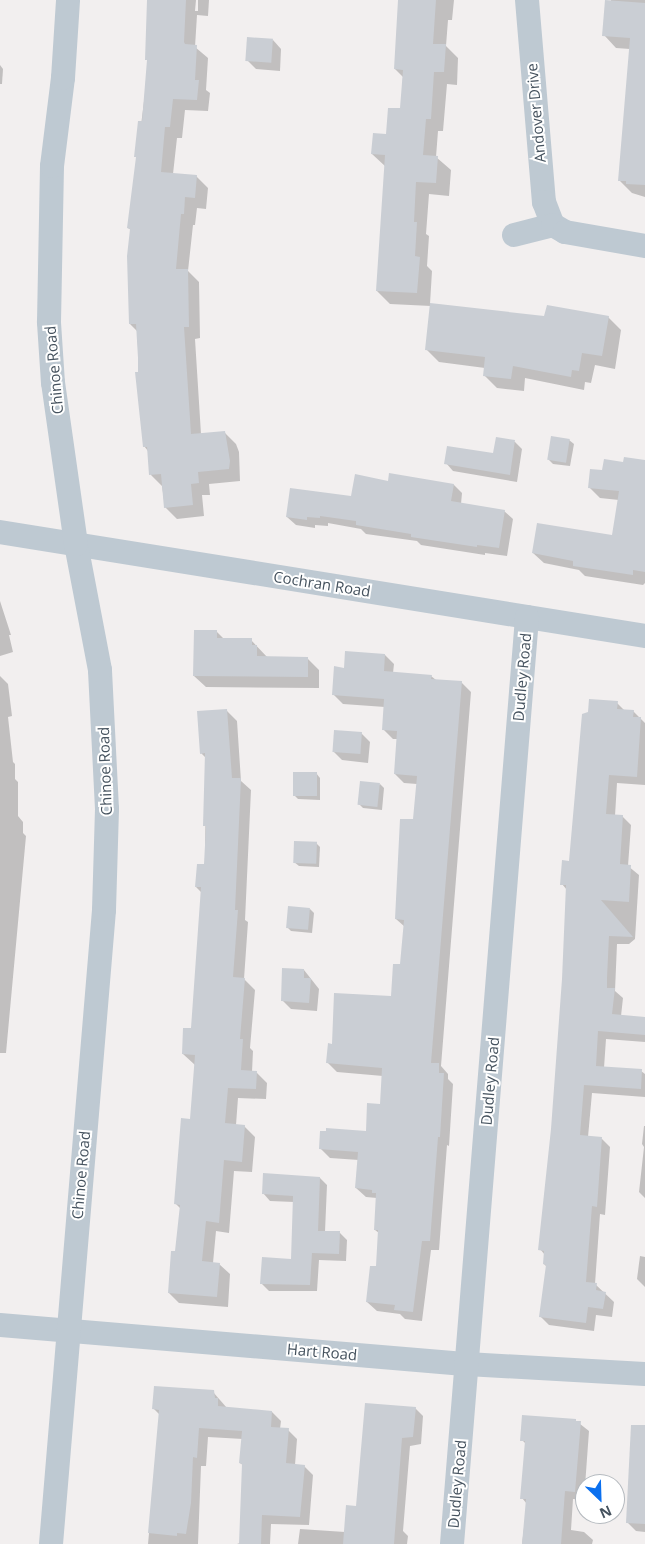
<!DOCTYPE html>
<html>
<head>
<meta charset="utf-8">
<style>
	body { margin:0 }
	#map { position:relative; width:645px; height:1544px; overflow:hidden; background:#f2efef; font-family:"Open Sans",sans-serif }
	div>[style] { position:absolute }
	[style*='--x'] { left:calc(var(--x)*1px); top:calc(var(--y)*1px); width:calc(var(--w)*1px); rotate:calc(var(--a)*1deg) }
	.shadow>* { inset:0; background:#0003 }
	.building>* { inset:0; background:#caced4; transform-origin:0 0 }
	.minor>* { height:24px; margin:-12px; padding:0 12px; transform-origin:12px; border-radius:12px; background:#bec9d2 }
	span { translate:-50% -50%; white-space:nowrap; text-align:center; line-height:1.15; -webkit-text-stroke:4px #fff; paint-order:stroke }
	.street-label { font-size:15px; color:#45525e }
	.north { position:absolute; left:575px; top:1474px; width:50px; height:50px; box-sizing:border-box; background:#fff; border:1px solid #b5babf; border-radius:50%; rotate:156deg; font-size:14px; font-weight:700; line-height:20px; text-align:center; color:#45525e }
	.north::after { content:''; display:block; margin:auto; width:18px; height:22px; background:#0b70ef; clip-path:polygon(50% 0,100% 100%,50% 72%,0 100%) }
</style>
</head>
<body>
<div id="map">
	<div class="shadow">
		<div style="clip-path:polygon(149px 0,196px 0,195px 11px,198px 11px,198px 0,209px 0,208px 16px,197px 15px,195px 47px,208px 58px,206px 90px,210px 93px,208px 111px,185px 110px,182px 138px,177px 138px,173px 174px,196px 176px,208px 188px,206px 209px,197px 208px,195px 225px,193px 225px,188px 271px,199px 282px,200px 338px,195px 339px,201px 434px,224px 432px,236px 444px,239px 452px,240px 481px,209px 484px,210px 495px,202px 495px,204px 516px,177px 519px,165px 507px,162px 486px,151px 475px,148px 451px,144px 446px,137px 331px,130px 324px,131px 230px,128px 228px,149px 62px,146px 59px)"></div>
		<div style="clip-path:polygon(399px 0,454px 0,452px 20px,448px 20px,446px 46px,458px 58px,457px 85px,447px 84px,443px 131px,438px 131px,436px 157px,451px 170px,449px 196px,429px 194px,426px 234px,429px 236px,427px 266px,432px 271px,430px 304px,545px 318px,608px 317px,621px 330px,615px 369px,595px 365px,591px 383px,585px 382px,584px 390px,525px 378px,524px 391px,497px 388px,484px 375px,485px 368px,439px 362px,426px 349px,431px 306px,390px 304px,377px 291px,386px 167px,372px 154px,387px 135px,401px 110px,403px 77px,395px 69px)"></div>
		<div style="clip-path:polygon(611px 0,645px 0,645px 197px,632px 193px,619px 180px,630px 49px,616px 48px,604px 35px)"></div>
		<div style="clip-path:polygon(273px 40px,281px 49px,280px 71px,256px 69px,247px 60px)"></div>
		<div style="clip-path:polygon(0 65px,3px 69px,2px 84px,0 84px)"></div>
		<div style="clip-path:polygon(497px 439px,515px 442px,522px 449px,517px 482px,453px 471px,446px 463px,494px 455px)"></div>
		<div style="clip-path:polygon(569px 440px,574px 444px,570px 466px,553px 464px,549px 460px)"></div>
		<div style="clip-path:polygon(645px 461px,645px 583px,643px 585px,585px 576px,579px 570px,544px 563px,533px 553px,613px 537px,619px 500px,600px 498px,589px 487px,603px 472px,624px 463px)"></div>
		<div style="clip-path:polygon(389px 482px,454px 485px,462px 493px,461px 504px,504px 511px,513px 519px,507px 556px,485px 553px,485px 555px,421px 545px,417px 541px,366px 534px,361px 529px,328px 523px,328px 526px,315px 525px,315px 528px,296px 525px,287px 517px,352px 498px)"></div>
		<div style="clip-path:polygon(0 601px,11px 635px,9px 635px,13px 652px,0 656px)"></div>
		<div style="clip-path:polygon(216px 631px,224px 639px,251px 640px,268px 658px,308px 659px,319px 670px,319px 688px,206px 687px,194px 676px)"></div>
		<div style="clip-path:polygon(385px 655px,394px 664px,393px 673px,431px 676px,436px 680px,461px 682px,471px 692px,441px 1066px,448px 1074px,448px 1079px,453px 1084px,449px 1146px,447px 1145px,439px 1250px,431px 1250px,422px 1321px,405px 1319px,400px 1314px,377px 1311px,367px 1302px,377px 1268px,379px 1233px,375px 1230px,377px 1198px,366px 1197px,356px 1188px,359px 1160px,330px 1158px,320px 1148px,367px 1132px,381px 1105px,383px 1076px,337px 1072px,327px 1062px,333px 1045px,392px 997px,401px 966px,405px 927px,396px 919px,414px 820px,417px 784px,404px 783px,395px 774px,398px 739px,393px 739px,383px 729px,385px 707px,343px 704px,333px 694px,345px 669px)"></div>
		<div style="clip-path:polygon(0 676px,8px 684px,12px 716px,8px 717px,13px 762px,15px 764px,15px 779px,18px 782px,18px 816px,23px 822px,23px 833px,26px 836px,6px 1053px,0 1053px)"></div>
		<div style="clip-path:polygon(617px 703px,625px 711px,633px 711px,645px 723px,645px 785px,617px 783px,615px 816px,622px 816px,631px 825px,628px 866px,639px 875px,635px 939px,629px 944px,617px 944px,615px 991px,623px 998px,621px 1016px,645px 1018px,645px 1042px,606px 1039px,604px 1068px,641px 1071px,645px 1074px,645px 1097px,592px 1093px,588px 1137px,602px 1139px,610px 1147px,605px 1215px,600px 1214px,595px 1284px,614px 1302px,612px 1317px,596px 1315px,594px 1331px,549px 1325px,540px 1316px,547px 1267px,544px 1264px,545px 1255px,540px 1249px,552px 1129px,563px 979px,567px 890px,562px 884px,570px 862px)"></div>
		<div style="clip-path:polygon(227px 711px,237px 721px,241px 781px,251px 790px,245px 920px,248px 922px,244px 979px,255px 990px,250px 1048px,253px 1051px,252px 1072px,257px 1073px,267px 1083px,266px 1099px,238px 1098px,236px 1125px,244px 1126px,255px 1137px,252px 1172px,234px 1171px,229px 1233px,216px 1231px,213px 1263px,219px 1264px,230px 1274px,228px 1307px,179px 1303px,169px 1293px,177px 1252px,181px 1209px,176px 1204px,191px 1120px,195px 1065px,183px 1054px,192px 1030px,202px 893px,196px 887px,205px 865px,206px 758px,201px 753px)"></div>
		<div style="clip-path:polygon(361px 733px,370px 742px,368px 763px,342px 760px,333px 751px)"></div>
		<div style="clip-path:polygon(316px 773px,320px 778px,320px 800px,298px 799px,294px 795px)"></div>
		<div style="clip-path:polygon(380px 784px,384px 788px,382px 810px,363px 808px,359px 804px)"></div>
		<div style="clip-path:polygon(316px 843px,320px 847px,319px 867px,299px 866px,294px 862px)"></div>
		<div style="clip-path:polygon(310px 909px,314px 913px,312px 933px,291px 931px,287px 927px)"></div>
		<div style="clip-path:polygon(304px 970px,319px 989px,317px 1011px,291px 1009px,282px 1000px)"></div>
		<div style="clip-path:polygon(644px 1126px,645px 1126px,645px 1198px,639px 1192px,644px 1147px,642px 1144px)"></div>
		<div style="clip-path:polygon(320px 1178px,327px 1185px,325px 1232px,340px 1233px,347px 1240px,346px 1261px,319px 1260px,317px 1291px,269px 1291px,261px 1283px,292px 1260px,294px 1202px,270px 1201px,263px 1193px)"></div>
		<div style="clip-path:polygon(640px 1256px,645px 1257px,645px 1287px,637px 1279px)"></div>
		<div style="clip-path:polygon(213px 1392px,227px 1408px,272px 1412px,281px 1421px,280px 1429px,288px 1430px,297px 1439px,295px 1465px,304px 1466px,313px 1475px,309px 1525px,271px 1524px,270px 1544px,237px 1544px,240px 1543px,244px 1466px,240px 1463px,243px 1439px,208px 1437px,206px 1466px,201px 1466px,198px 1544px,148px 1544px,160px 1415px,154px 1409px)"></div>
		<div style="clip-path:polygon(415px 1408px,423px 1416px,421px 1444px,410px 1446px,403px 1531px,408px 1536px,407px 1544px,298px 1544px,300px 1529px,345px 1532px)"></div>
		<div style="clip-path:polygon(575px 1420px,589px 1431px,584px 1500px,573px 1499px,571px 1530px,584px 1532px,593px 1540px,592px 1544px,522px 1544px,527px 1504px,522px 1498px,526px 1444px,522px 1440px)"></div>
		<div style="clip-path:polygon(645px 1449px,645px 1532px,636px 1531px,627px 1522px)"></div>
	</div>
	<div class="building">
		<div style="clip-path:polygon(147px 0,186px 0,184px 42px,185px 44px,197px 45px,195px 80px,199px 80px,197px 100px,173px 99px,170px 127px,165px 127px,161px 172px,197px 175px,195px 198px,185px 197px,184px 214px,181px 214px,176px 269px,188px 269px,189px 327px,184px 327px,191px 434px,225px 431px,230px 461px,229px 469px,198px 472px,199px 483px,191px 484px,193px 505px,164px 508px,161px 474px,149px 475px,147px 447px,143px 447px,135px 372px,138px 372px,138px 358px,136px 324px,129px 324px,127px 256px,130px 229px,127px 228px,136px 157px,134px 157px,138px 121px,142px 121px,147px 60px,145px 60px)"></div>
		<div style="clip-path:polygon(398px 0,436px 0,433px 44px,446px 44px,444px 72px,434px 72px,431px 119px,426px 119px,423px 155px,438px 156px,436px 183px,416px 182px,414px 222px,417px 222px,415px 256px,420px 257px,417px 293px,376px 291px,385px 155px,371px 154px,373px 133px,386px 134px,388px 108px,400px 108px,403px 70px,394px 69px)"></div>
		<div style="clip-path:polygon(605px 0,645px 3px,645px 185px,626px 184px,626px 181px,618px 181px,630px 38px,602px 36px)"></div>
		<div style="left:247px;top:37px;width:26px;height:24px;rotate:4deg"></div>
		<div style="clip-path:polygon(430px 303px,544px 316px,547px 305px,609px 316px,602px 356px,582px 353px,579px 371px,572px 370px,571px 377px,513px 366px,511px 379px,483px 376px,485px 357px,425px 350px)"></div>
		<div style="left:551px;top:436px;width:19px;height:24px;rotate:9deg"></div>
		<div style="clip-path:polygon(496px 437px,515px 440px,510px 475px,444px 464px,447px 446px,493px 453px)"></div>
		<div style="clip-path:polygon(624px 457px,645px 460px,645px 572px,633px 570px,633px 575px,573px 566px,573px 561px,532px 553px,537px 523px,612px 535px,619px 491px,588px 488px,590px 469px,602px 470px,604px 459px,623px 462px)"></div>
		<div style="clip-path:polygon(389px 473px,454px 484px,451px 501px,505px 510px,499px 548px,477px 545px,477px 547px,411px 537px,411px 534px,356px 525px,356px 521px,320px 516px,320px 518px,307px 517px,307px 520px,286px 517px,290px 488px,351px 496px,355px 474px,388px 481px)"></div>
		<div style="clip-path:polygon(194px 630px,217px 630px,217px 638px,252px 638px,252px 645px,257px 645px,257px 656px,308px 657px,308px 677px,193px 676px)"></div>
		<div style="clip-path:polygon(345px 651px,385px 654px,384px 671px,432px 675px,431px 679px,462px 681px,431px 1063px,439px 1063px,439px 1073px,444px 1073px,440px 1137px,438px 1137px,430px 1241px,422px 1241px,413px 1312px,394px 1310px,395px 1305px,366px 1302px,370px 1266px,376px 1266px,378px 1230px,374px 1230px,376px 1193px,372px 1193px,372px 1190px,355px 1188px,358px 1152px,319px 1149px,320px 1131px,326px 1131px,326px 1128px,366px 1131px,367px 1103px,380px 1104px,382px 1068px,326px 1063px,328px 1043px,332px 1044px,334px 993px,391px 996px,393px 964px,400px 964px,404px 920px,395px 919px,400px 819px,413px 819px,417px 776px,394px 774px,397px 731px,382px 730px,384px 699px,332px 695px,334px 666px,344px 668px)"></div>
		<div style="clip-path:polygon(589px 699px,618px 701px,617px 709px,634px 710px,633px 717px,641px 717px,637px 777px,609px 775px,606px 814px,623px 815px,620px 864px,631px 865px,629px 902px,601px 900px,633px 937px,609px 936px,607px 978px,607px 988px,615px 988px,612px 1014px,645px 1017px,645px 1035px,598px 1031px,596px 1066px,642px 1069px,641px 1089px,584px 1085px,580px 1135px,602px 1137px,597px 1207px,592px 1206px,586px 1282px,597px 1283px,596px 1290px,606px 1292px,603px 1309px,588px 1307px,586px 1323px,539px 1317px,546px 1265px,543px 1264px,544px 1251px,538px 1250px,551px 1129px,562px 979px,566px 885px,560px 885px,562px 860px,569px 861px,582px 714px,588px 712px)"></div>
		<div style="clip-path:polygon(227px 709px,232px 778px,241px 778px,235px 910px,238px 910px,233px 977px,245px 978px,240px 1039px,243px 1039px,241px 1070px,257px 1071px,256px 1089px,228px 1088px,225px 1123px,245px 1125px,242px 1162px,224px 1160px,219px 1223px,206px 1221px,202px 1261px,220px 1263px,217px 1297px,168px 1293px,171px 1251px,175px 1251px,180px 1205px,174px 1204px,181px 1118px,190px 1119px,195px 1055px,182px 1054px,183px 1028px,191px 1028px,201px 887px,195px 887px,197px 864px,204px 864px,206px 826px,203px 826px,205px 753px,200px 754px,197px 711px)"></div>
		<div style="left:334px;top:730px;width:28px;height:22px;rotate:4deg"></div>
		<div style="left:293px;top:772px;width:24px;height:24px"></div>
		<div style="left:360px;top:781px;width:20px;height:24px;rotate:6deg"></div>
		<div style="left:294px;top:841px;width:23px;height:22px;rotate:2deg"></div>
		<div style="left:288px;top:906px;width:22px;height:22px;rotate:5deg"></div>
		<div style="clip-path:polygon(282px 968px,304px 969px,304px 978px,311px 978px,309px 1003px,281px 1001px)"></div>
		<div style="clip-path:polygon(263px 1173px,320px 1177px,318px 1231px,340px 1231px,339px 1254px,312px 1253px,310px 1285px,260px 1284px,262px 1257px,291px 1259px,293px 1196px,262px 1194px)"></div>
		<div style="clip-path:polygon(154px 1386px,214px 1390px,215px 1398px,218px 1398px,218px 1406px,272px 1411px,271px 1427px,289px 1428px,286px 1463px,305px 1465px,300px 1517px,262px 1515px,261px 1544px,239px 1544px,242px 1464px,239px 1463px,242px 1431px,199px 1428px,197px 1458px,193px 1457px,191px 1503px,186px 1534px,177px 1533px,177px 1536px,148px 1533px,159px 1410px,152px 1409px)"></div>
		<div style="clip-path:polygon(365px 1403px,416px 1407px,413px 1437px,402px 1438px,394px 1544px,343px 1544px,346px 1505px,356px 1506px)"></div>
		<div style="clip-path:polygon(522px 1415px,576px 1419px,576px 1421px,581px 1421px,575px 1492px,565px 1491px,561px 1544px,522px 1544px,526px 1499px,520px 1499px,525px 1441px,520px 1441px)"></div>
		<div style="clip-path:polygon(631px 1425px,645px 1425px,645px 1524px,626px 1523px)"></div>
	</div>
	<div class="minor">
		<div style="--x:527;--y:0;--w:203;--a:85.2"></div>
		<div style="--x:544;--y:202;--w:25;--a:69"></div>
		<div style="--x:514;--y:235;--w:40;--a:-14.4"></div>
		<div style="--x:553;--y:225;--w:14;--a:30"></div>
		<div style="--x:565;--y:232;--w:81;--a:9.9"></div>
		<div style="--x:0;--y:532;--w:653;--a:9.16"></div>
		<div style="--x:0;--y:1325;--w:469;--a:4.8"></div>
		<div style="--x:467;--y:1364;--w:178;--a:3.2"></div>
		<div style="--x:51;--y:1544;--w:636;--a:-85.22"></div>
		<div style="--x:104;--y:910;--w:101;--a:-88.3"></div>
		<div style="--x:107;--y:809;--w:139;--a:-92.9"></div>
		<div style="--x:100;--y:670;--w:128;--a:-100.8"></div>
		<div style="--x:76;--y:544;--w:163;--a:-98.1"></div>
		<div style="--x:53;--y:383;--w:61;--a:-93.8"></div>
		<div style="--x:49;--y:322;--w:156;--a:-88.9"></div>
		<div style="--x:52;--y:166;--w:89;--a:-82.9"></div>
		<div style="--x:63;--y:78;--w:78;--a:-86.3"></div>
		<div style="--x:452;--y:1544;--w:930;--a:-85.37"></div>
	</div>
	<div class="street-label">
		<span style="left:536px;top:113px;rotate:-95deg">Andover Drive</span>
		<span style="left:54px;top:370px;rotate:-95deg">Chinoe Road</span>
		<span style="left:322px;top:584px;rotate:9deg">Cochran Road</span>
		<span style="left:522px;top:677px;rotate:-85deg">Dudley Road</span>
		<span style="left:105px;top:771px;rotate:-92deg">Chinoe Road</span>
		<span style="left:490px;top:1081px;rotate:-85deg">Dudley Road</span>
		<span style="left:81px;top:1175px;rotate:-85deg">Chinoe Road</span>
		<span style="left:322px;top:1352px;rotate:5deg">Hart Road</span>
		<span style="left:457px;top:1484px;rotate:-85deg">Dudley Road</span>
	</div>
	<div class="north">N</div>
</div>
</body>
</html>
